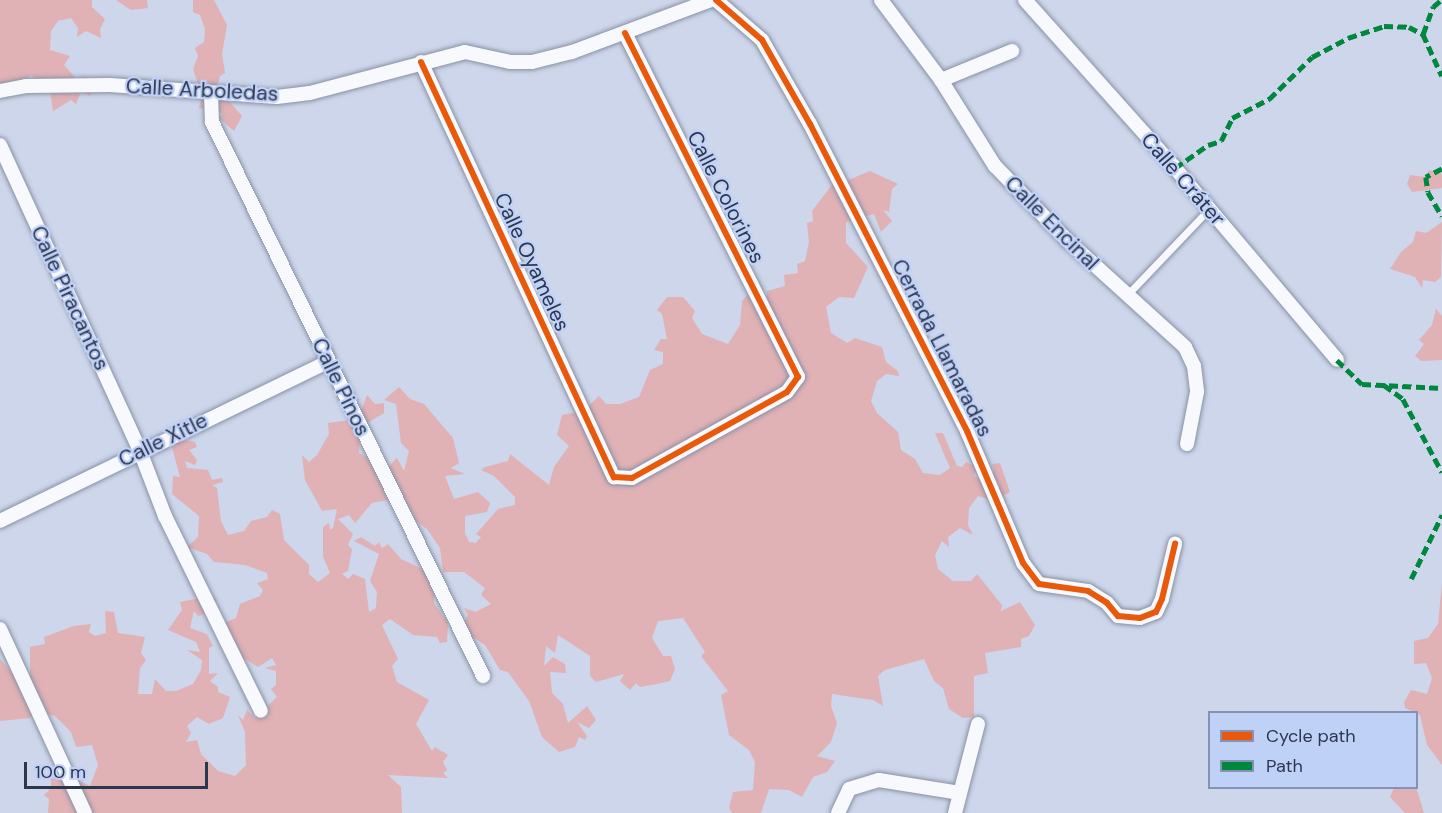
<!DOCTYPE html>
<html>
<head>
<meta charset="utf-8">
<style>
	body { margin:0 }
	#map { position:relative; width:1442px; height:813px; overflow:hidden; background:#cdd6ea; font-family:"DM Sans",sans-serif }
	div>[style] { position:absolute }
	[style*='--x'] { left:calc(var(--x)*1px); top:calc(var(--y)*1px); width:calc(var(--w)*1px); rotate:calc(var(--a)*1deg) }
	.green>* { inset:0; background:#e0b1b5 }
	.roads { filter:drop-shadow(0 0 2px #8991a5) drop-shadow(0 0 2px #8991a5) }
	.lane>* { height:7px; margin:-3.5px; padding:0 3.5px; transform-origin:3.5px; border-radius:3.5px; background:#f8f9fc }
	.street>* { height:14px; margin:-7px; padding:0 7px; transform-origin:7px; border-radius:7px; background:#f8f9fc }
	.quiet>* { height:4.5px; margin-top:-2.25px; transform-origin:0; background:repeating-linear-gradient(90deg,#00873e 0 9px,transparent 0 13.5px) }
	.cycleway>* { height:6px; margin:-3px; padding:0 3px; transform-origin:3px; border-radius:3px; background:#e8590c }
	span { translate:-50% -50%; white-space:nowrap; text-align:center; line-height:1.15; -webkit-text-stroke:4.5px #c0d1f7; paint-order:stroke }
	.street-label { font-size:21px; color:#2b364f }
	.legend { position:absolute; left:1208px; top:711px; width:210px; height:78px; box-sizing:border-box; background:#c0d1f7; border:2px solid #8493b4; margin:0; padding:8px 10px; list-style:none; font-size:18px; color:#2b364f }
	.legend li { display:flex; align-items:center; gap:12px; height:30px }
	.legend b { width:30px; border:2px solid #8493b4 }
	.scale { position:absolute; left:24px; top:762px; width:184px; height:27px; box-sizing:border-box; border:3px solid #2b364f; border-top:0; padding-left:8px; font-size:18px; line-height:21px; white-space:nowrap; color:#2b364f; -webkit-text-stroke:4px #c0d1f7; paint-order:stroke }
</style>
</head>
<body>
<div id="map">
	<div class="green">
		<div style="clip-path:polygon(0 0,92px 0,92px 7px,105px 19px,100px 29px,101px 38px,86px 31px,77px 37px,78px 28px,71px 18px,58px 21px,51px 31px,50px 50px,70px 56px,64px 65px,81px 84px,88px 87px,82px 76px,94px 80px,95px 89px,90px 96px,81px 91px,76px 104px,71px 100px,53px 111px,50px 90px,40px 93px,32px 75px,27px 78px,30px 87px,6px 98px,3px 92px,0 95px)"></div>
		<div style="clip-path:polygon(116px 0,147px 0,148px 8px,131px 10px)"></div>
		<div style="clip-path:polygon(193px 0,214px 0,227px 25px,222px 54px,225px 73px,220px 76px,217px 87px,242px 116px,234px 131px,219px 118px,223px 114px,218px 111px,199px 108px,204px 88px,198px 84px,193px 69px,198px 56px,195px 48px,204px 42px,205px 29px,200px 15px,193px 12px)"></div>
		<div style="clip-path:polygon(1429px 170px,1442px 174px,1442px 188px,1412px 192px,1407px 184px,1410px 175px,1426px 177px)"></div>
		<div style="clip-path:polygon(870px 171px,898px 184px,892px 189px,889px 212px,883px 210px,892px 221px,881px 232px,874px 214px,846px 222px,846px 243px,868px 267px,854px 298px,839px 297px,826px 307px,831px 333px,847px 343px,855px 338px,882px 347px,886px 362px,898px 371px,899px 376px,886px 374px,877px 381px,871px 401px,877px 413px,898px 432px,901px 450px,915px 459px,923px 473px,940px 475px,950px 468px,935px 433px,943px 433px,957px 466px,962px 467px,966px 462px,979px 468px,973px 475px,982px 481px,994px 471px,992px 464px,1000px 463px,1010px 492px,994px 501px,978px 496px,969px 508px,968px 525px,973px 535px,960px 528px,948px 537px,949px 547px,942px 541px,935px 555px,938px 569px,953px 581px,971px 581px,977px 574px,1002px 605px,1001px 611px,1020px 602px,1035px 625px,1029px 636px,1021px 639px,1021px 647px,985px 653px,988px 673px,974px 676px,974px 717px,963px 718px,949px 709px,943px 688px,934px 681px,924px 659px,885px 670px,878px 676px,883px 706px,873px 700px,832px 694px,831px 706px,837px 723px,831px 742px,817px 756px,835px 761px,827px 772px,813px 777px,802px 797px,789px 790px,769px 789px,761px 813px,732px 813px,729px 808px,733px 792px,753px 790px,755px 762px,749px 750px,729px 735px,721px 695px,728px 691px,701px 656px,705px 652px,683px 618px,658px 621px,652px 638px,663px 656px,671px 656px,675px 669px,670px 681px,657px 684px,640px 687px,636px 683px,630px 690px,620px 681px,624px 674px,596px 682px,590px 676px,590px 656px,558px 635px,555px 653px,546px 646px,544px 666px,553px 657px,565px 664px,566px 673px,550px 672px,552px 693px,563px 704px,568px 723px,587px 706px,596px 720px,589px 728px,577px 722px,587px 736px,585px 740px,579px 737px,575px 747px,559px 752px,542px 737px,529px 701px,508px 672px,500px 670px,485px 645px,460px 629px,468px 615px,464px 608px,476px 612px,491px 604px,481px 595px,485px 588px,464px 572px,443px 572px,440px 548px,427px 529px,387px 500px,372px 503px,355px 523px,349px 515px,338px 519px,353px 534px,348px 545px,352px 549px,348px 571px,342px 574px,348px 579px,353px 574px,365px 579px,369px 612px,376px 608px,377px 592px,370px 581px,379px 554px,354px 541px,361px 537px,375px 546px,379px 542px,382px 548px,388px 544px,401px 559px,420px 568px,435px 565px,434px 603px,448px 622px,447px 642px,440px 643px,437px 637px,413px 635px,390px 619px,382px 625px,398px 659px,392px 666px,397px 682px,429px 700px,416px 724px,432px 751px,435px 747px,448px 755px,443px 762px,447px 770px,443px 773px,448px 778px,388px 775px,401px 787px,402px 813px,48px 813px,49px 799px,44px 795px,51px 788px,51px 779px,58px 775px,72px 787px,82px 782px,90px 786px,98px 765px,92px 745px,76px 747px,71px 732px,55px 716px,35px 712px,30px 718px,0 721px,0 659px,22px 684px,30px 675px,30px 647px,45px 644px,44px 637px,74px 626px,91px 624px,89px 632px,95px 636px,106px 633px,105px 611px,114px 612px,118px 633px,145px 637px,141px 653px,146px 660px,140px 668px,138px 694px,152px 694px,155px 679px,166px 691px,176px 691px,193px 684px,201px 670px,202px 660px,187px 650px,200px 652px,196px 642px,168px 630px,182px 610px,180px 602px,212px 596px,217px 600px,214px 612px,198px 616px,194px 611px,190px 628px,207px 634px,213px 646px,209px 648px,209px 674px,218px 673px,210px 681px,218px 687px,218px 692px,230px 697px,223px 718px,209px 724px,197px 717px,187px 726px,191px 733px,186px 742px,197px 740px,201px 754px,218px 771px,235px 776px,246px 765px,245px 732px,238px 715px,243px 720px,247px 710px,255px 718px,277px 697px,271px 689px,276px 685px,276px 671px,265px 668px,276px 665px,272px 658px,258px 667px,245px 659px,233px 660px,223px 623px,236px 618px,240px 604px,260px 596px,263px 590px,257px 583px,268px 579px,267px 573px,245px 565px,214px 562px,207px 554px,187px 547px,198px 537px,199px 516px,172px 494px,173px 476px,180px 477px,172px 447px,182px 439px,195px 442px,197px 447px,189px 450px,197px 460px,195px 465px,185px 461px,187px 468px,208px 470px,212px 480px,222px 478px,223px 482px,212px 485px,217px 488px,221px 521px,228px 535px,244px 531px,251px 521px,267px 517px,272px 510px,280px 514px,284px 540px,309px 565px,309px 574px,318px 582px,330px 573px,323px 557px,323px 527px,329px 523px,330px 530px,333px 528px,337px 509px,322px 511px,305px 480px,302px 455px,309px 462px,317px 455px,329px 434px,328px 423px,350px 420px,346px 416px,361px 411px,367px 395px,375px 404px,384px 403px,384px 413px,366px 424px,360px 436px,359px 453px,387px 468px,397px 458px,404px 471px,409px 451px,401px 443px,396px 404px,384px 400px,399px 387px,410px 399px,424px 404px,453px 438px,459px 463px,451px 468px,465px 474px,445px 476px,454px 499px,478px 492px,490px 503px,487px 512px,465px 516px,465px 533px,469px 542px,476px 543px,481px 537px,476px 534px,498px 509px,515px 505px,515px 497px,494px 476px,481px 470px,485px 467px,508px 461px,510px 454px,549px 485px,554px 467px,569px 446px,557px 435px,562px 415px,583px 411px,599px 396px,606px 404px,620px 404px,639px 397px,650px 370px,663px 364px,663px 352px,654px 350px,661px 339px,667px 339px,662px 314px,657px 310px,667px 297px,683px 297px,695px 311px,692px 318px,702px 334px,728px 344px,740px 325px,742px 301px,748px 294px,767px 300px,767px 291px,785px 286px,784px 275px,798px 273px,797px 264px,805px 261px,809px 242px,807px 223px,813px 221px,812px 211px,838px 177px,846px 181px)"></div>
		<div style="clip-path:polygon(1442px 222px,1441px 277px,1435px 282px,1423px 280px,1422px 288px,1415px 277px,1390px 269px,1401px 252px,1413px 242px,1416px 231px,1426px 233px)"></div>
		<div style="clip-path:polygon(1436px 309px,1442px 316px,1442px 360px,1421px 361px,1415px 356px,1424px 344px,1419px 340px,1432px 325px)"></div>
		<div style="clip-path:polygon(1442px 583px,1442px 765px,1427px 745px,1420px 715px,1405px 708px,1404px 702px,1411px 690px,1427px 694px,1432px 678px,1426px 663px,1414px 664px,1414px 641px,1428px 638px,1438px 624px)"></div>
		<div style="clip-path:polygon(1416px 787px,1424px 813px,1405px 813px,1390px 797px,1394px 788px)"></div>
	</div>
	<div class="roads">
		<div class="lane">
			<div style="--x:1127;--y:295;--w:119;--a:-46.4"></div>
		</div>
		<div class="street">
			<div style="--x:716;--y:0;--w:61;--a:41"></div>
			<div style="--x:762;--y:40;--w:97;--a:60.3"></div>
			<div style="--x:810;--y:124;--w:345;--a:62.9"></div>
			<div style="--x:967;--y:431;--w:143;--a:67"></div>
			<div style="--x:1023;--y:563;--w:26;--a:53"></div>
			<div style="--x:1039;--y:584;--w:49;--a:8.1"></div>
			<div style="--x:1088;--y:591;--w:22;--a:32"></div>
			<div style="--x:1107;--y:603;--w:17;--a:50"></div>
			<div style="--x:1118;--y:616;--w:22;--a:5"></div>
			<div style="--x:1140;--y:618;--w:17;--a:-21"></div>
			<div style="--x:1156;--y:612;--w:14;--a:-65"></div>
			<div style="--x:1162;--y:599;--w:57;--a:-76.7"></div>
			<div style="--x:881;--y:0;--w:100;--a:53.1"></div>
			<div style="--x:941;--y:80;--w:102;--a:57.9"></div>
			<div style="--x:995;--y:166;--w:103;--a:45.8"></div>
			<div style="--x:1067;--y:240;--w:159;--a:42.2"></div>
			<div style="--x:1185;--y:347;--w:21;--a:65"></div>
			<div style="--x:1194;--y:366;--w:26;--a:83"></div>
			<div style="--x:1197;--y:392;--w:53;--a:100.9"></div>
			<div style="--x:1025;--y:0;--w:225;--a:48.2"></div>
			<div style="--x:1175;--y:168;--w:251;--a:49.8"></div>
			<div style="--x:421;--y:62;--w:458;--a:65.1"></div>
			<div style="--x:614;--y:477;--w:18;--a:3"></div>
			<div style="--x:632;--y:478;--w:177;--a:-29"></div>
			<div style="--x:787;--y:392;--w:19;--a:-54"></div>
			<div style="--x:798;--y:377;--w:385;--a:-116.7"></div>
			<div style="--x:941;--y:80;--w:77;--a:-22.2"></div>
			<div style="--x:0;--y:91;--w:26;--a:-11"></div>
			<div style="--x:26;--y:86;--w:84;--a:-0.7"></div>
			<div style="--x:110;--y:85;--w:167;--a:4.1"></div>
			<div style="--x:277;--y:97;--w:33;--a:-7"></div>
			<div style="--x:310;--y:93;--w:160;--a:-14.8"></div>
			<div style="--x:465;--y:52;--w:46;--a:12.5"></div>
			<div style="--x:510;--y:62;--w:22;--a:0"></div>
			<div style="--x:532;--y:62;--w:41;--a:-14"></div>
			<div style="--x:572;--y:52;--w:148;--a:-20.5"></div>
			<div style="--x:211;--y:94;--w:28;--a:88"></div>
			<div style="--x:212;--y:122;--w:617;--a:63.93"></div>
			<div style="--x:0;--y:145;--w:337;--a:65.4"></div>
			<div style="--x:140;--y:451;--w:70;--a:69"></div>
			<div style="--x:165;--y:516;--w:217;--a:63.8"></div>
			<div style="--x:0;--y:521;--w:365;--a:-25.9"></div>
			<div style="--x:0;--y:629;--w:203;--a:65.2"></div>
			<div style="--x:838;--y:813;--w:26;--a:-65"></div>
			<div style="--x:849;--y:789;--w:31;--a:-17"></div>
			<div style="--x:879;--y:780;--w:82;--a:9.1"></div>
			<div style="--x:955;--y:813;--w:92;--a:-75.5"></div>
		</div>
	</div>
	<div class="quiet">
		<div style="--x:1423;--y:34;--w:29;--a:-70"></div>
		<div style="--x:1433;--y:7;--w:11;--a:-41"></div>
		<div style="--x:1175;--y:168;--w:40;--a:-34.9"></div>
		<div style="--x:1208;--y:145;--w:14;--a:-17"></div>
		<div style="--x:1221;--y:141;--w:25;--a:-64"></div>
		<div style="--x:1232;--y:118;--w:42;--a:-27.2"></div>
		<div style="--x:1269;--y:99;--w:60;--a:-44.3"></div>
		<div style="--x:1312;--y:57;--w:41;--a:-27.8"></div>
		<div style="--x:1348;--y:38;--w:38;--a:-18"></div>
		<div style="--x:1384;--y:26;--w:25;--a:2"></div>
		<div style="--x:1409;--y:27;--w:16;--a:27"></div>
		<div style="--x:1423;--y:34;--w:46;--a:65.7"></div>
		<div style="--x:1442;--y:169;--w:18;--a:153"></div>
		<div style="--x:1426;--y:177;--w:15;--a:82"></div>
		<div style="--x:1428;--y:192;--w:28;--a:60"></div>
		<div style="--x:1337;--y:360;--w:35;--a:44"></div>
		<div style="--x:1362;--y:384;--w:80;--a:2.9"></div>
		<div style="--x:1384;--y:385;--w:24;--a:36"></div>
		<div style="--x:1403;--y:399;--w:83;--a:61.9"></div>
		<div style="--x:1411;--y:579;--w:71;--a:-64.2"></div>
	</div>
	<div class="cycleway">
		<div style="--x:716;--y:0;--w:61;--a:41"></div>
		<div style="--x:762;--y:40;--w:97;--a:60.3"></div>
		<div style="--x:810;--y:124;--w:345;--a:62.9"></div>
		<div style="--x:967;--y:431;--w:143;--a:67"></div>
		<div style="--x:1023;--y:563;--w:26;--a:53"></div>
		<div style="--x:1039;--y:584;--w:49;--a:8.1"></div>
		<div style="--x:1088;--y:591;--w:22;--a:32"></div>
		<div style="--x:1107;--y:603;--w:17;--a:50"></div>
		<div style="--x:1118;--y:616;--w:22;--a:5"></div>
		<div style="--x:1140;--y:618;--w:17;--a:-21"></div>
		<div style="--x:1156;--y:612;--w:14;--a:-65"></div>
		<div style="--x:1162;--y:599;--w:57;--a:-76.7"></div>
		<div style="--x:421;--y:62;--w:458;--a:65.1"></div>
		<div style="--x:614;--y:477;--w:18;--a:3"></div>
		<div style="--x:632;--y:478;--w:177;--a:-29"></div>
		<div style="--x:787;--y:392;--w:19;--a:-54"></div>
		<div style="--x:798;--y:377;--w:385;--a:-116.7"></div>
	</div>
	<div class="street-label">
		<span style="left:202px;top:90px;rotate:3deg">Calle Arboledas</span>
		<span style="left:1183px;top:179px;rotate:49deg">Calle Cráter</span>
		<span style="left:726px;top:197px;rotate:63deg">Calle Colorines</span>
		<span style="left:1052px;top:223px;rotate:45deg">Calle Encinal</span>
		<span style="left:532px;top:262px;rotate:65deg">Calle Oyameles</span>
		<span style="left:70px;top:298px;rotate:65deg">Calle Piracantos</span>
		<span style="left:942px;top:348px;rotate:63deg">Cerrada Llamaradas</span>
		<span style="left:341px;top:387px;rotate:64deg">Calle Pinos</span>
		<span style="left:163px;top:440px;rotate:-26deg">Calle Xitle</span>
	</div>
	<ul class="legend">
	<li><b style="height:8px;background:#e8590c"></b>Cycle path</li>
	<li><b style="height:8px;background:#00873e"></b>Path</li>
	</ul>
	<div class="scale">100 m</div>
</div>
</body>
</html>
